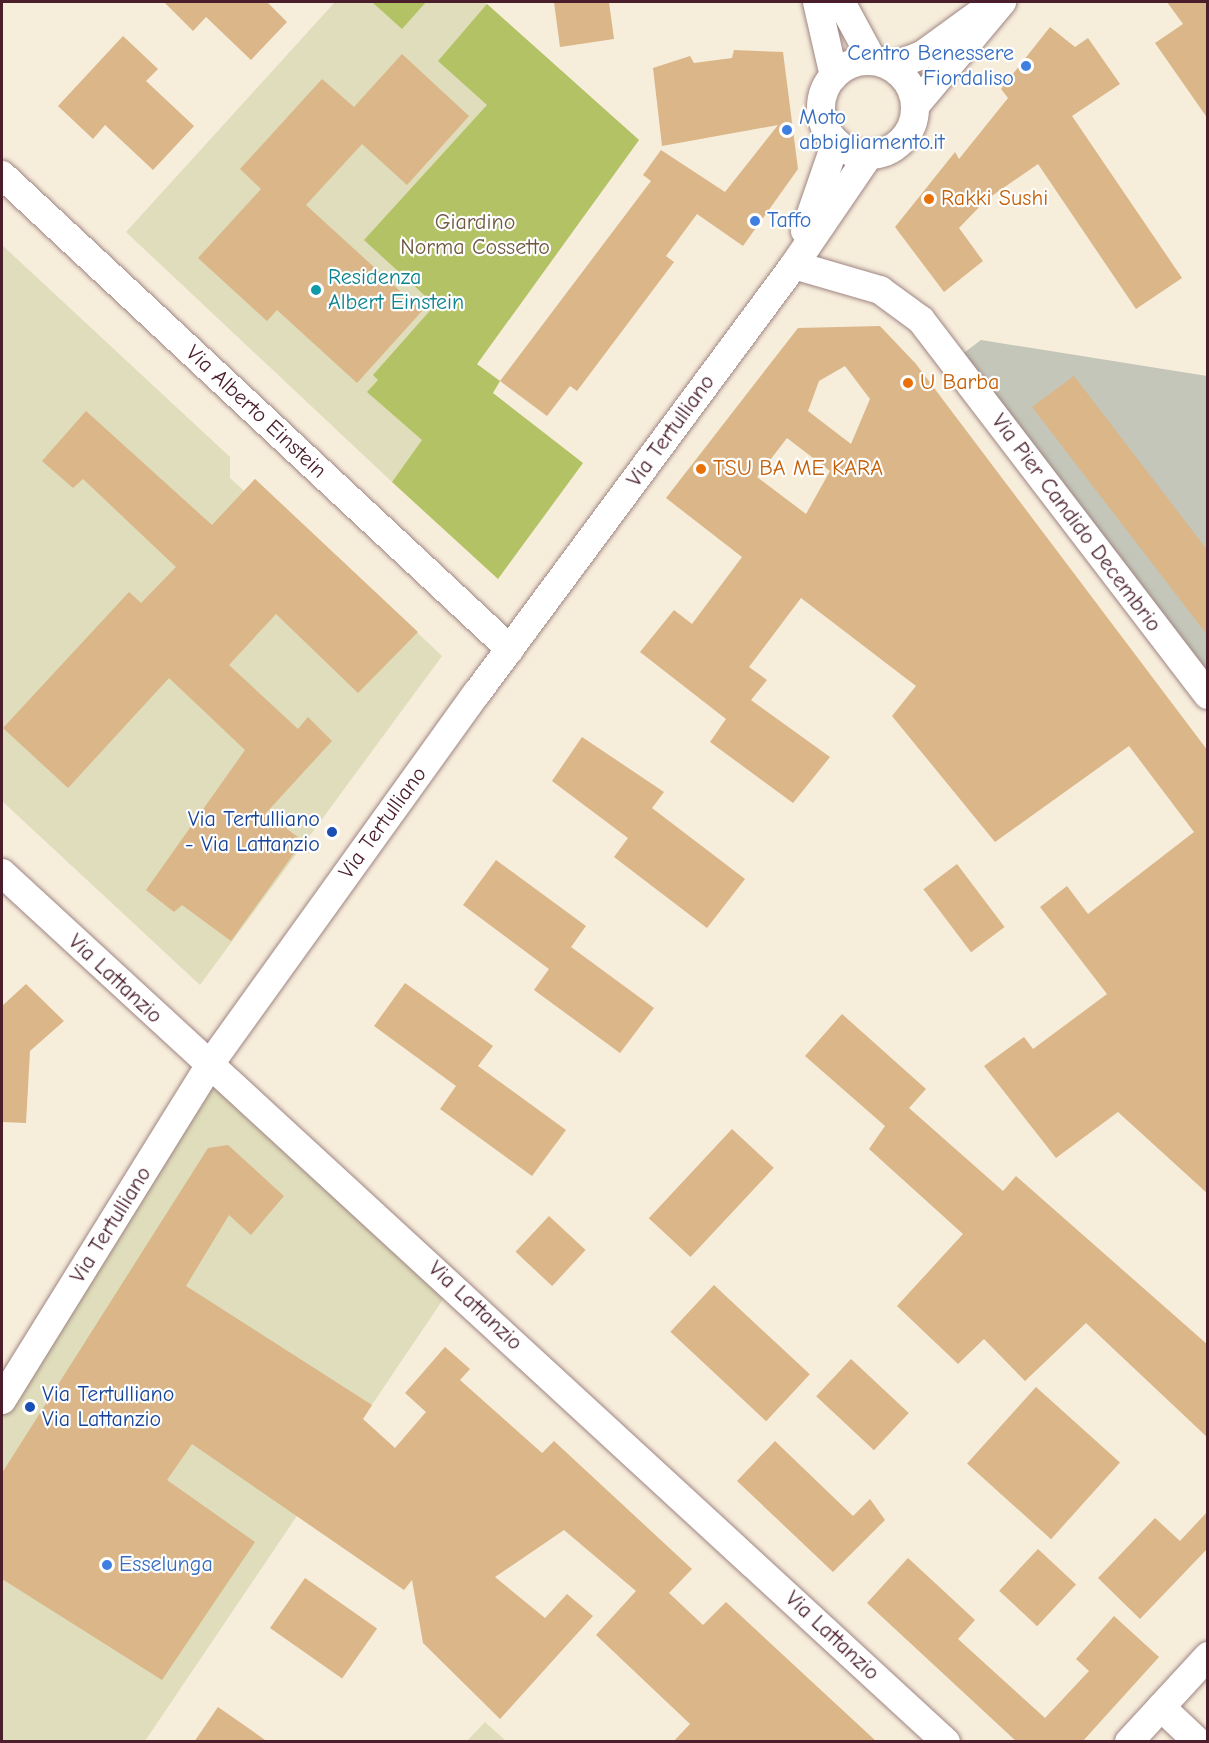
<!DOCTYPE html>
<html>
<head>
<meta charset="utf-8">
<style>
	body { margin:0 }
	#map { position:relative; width:1209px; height:1743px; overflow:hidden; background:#f7eddb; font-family:"Comic Neue",sans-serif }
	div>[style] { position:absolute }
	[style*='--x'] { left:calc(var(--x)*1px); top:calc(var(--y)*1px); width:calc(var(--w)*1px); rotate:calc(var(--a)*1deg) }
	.built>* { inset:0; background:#dfddbb }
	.industrial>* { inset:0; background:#c3c6b9 }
	.green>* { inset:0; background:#b3c264 }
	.building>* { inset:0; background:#dab689; transform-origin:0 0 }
	.roads { filter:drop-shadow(0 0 2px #a08683) drop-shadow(0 0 2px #a08683) }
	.minor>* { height:28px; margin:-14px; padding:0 14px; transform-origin:14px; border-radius:14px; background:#fff }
	.minor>.ring { margin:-14px; padding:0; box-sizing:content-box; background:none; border:28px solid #fff; border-radius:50% }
	.dots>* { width:16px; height:16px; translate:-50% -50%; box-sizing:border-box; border:3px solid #fff; border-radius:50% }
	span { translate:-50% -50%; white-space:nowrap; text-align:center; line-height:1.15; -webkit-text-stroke:4.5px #fff; paint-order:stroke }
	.shop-label { font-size:22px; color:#366cbe }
	.right { translate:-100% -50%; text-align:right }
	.left { translate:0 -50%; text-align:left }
	.food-label { font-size:22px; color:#c56008 }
	.park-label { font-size:22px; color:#6f583f }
	.culture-label { font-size:22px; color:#0d838f }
	.street-label { font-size:22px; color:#4a1f2b }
	.transit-label { font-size:22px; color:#164399 }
	.frame { position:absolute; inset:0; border:3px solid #4a1f2b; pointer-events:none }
</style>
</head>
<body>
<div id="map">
	<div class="built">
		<div style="clip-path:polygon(335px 2px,484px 2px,639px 140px,392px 482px,126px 232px)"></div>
		<div style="clip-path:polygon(2px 245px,230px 457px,230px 478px,244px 491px,255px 479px,442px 656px,200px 985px,2px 801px)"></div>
		<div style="clip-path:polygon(210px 1079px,448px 1292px,145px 1741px,2px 1741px,2px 1410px)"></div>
		<div style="clip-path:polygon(485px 1722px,506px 1741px,467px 1741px)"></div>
	</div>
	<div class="industrial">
		<div style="clip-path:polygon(981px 340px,1207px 376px,1207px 685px,957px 358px)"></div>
	</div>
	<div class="green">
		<div style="clip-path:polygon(372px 2px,426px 2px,402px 29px)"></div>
		<div style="clip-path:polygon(487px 4px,639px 140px,477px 364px,500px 381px,493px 393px,583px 463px,498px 579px,392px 482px,422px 440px,367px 392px,378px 380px,373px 375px,435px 305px,364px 240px,487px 105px,438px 61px)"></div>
	</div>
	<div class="building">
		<div style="clip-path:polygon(164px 2px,267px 2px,287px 22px,251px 60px,206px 17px,193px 31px)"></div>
		<div style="clip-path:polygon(554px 2px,609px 2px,614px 39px,560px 47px)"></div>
		<div style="clip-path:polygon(1167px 2px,1208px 2px,1208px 119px,1155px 43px,1183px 24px)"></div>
		<div style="clip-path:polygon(1050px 27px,1075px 47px,1088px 38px,1120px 84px,1072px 116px,1182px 278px,1136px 309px,1038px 164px,986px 200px,959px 228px,983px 261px,944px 292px,895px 227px,955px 152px,959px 159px,1008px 98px,1001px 89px)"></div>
		<div style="clip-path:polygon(123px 36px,158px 69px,146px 81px,194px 126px,153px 170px,105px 125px,93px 139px,58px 106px)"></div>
		<div style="clip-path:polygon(734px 50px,783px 52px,798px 169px,743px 246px,697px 214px,666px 256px,674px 262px,577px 391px,570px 386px,547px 416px,500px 381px,651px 181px,643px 175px,661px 150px,725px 192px,778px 125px,662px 146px,653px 68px,690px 56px,694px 63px,732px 58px)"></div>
		<div style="clip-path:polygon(402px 54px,469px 116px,407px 185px,362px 144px,306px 205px,422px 311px,357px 383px,277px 310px,267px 321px,198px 258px,261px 189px,240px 169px,322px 79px,354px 107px)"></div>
		<div style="clip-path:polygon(evenodd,880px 326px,916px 364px,1208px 751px,1208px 1194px,1118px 1112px,1056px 1158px,984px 1066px,1024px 1037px,1033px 1049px,1107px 994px,1040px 907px,1067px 886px,1088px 914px,1194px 832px,1129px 746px,995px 842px,892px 716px,916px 686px,801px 598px,749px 667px,767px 680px,751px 700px,830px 757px,793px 803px,710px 742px,726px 719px,640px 652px,674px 610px,692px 624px,742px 557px,666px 498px,798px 328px,880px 326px,845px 366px,870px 399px,851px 444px,808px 411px,819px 381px,845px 366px,880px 326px,787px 438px,830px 471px,806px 514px,757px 477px,787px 438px)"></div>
		<div style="clip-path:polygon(1074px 376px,1208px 551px,1208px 636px,1032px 407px)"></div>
		<div style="clip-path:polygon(86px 411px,212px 525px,255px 479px,418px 632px,358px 693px,276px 614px,229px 665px,298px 729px,308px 717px,332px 741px,266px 813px,303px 841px,231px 941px,182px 905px,174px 912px,146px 890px,245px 750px,169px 678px,68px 788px,3px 728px,129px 592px,141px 603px,176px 567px,83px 479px,73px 488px,42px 461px)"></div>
		<div style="clip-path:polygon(582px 737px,664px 792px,652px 808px,745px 879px,707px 928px,614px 857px,628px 838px,552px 781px)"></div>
		<div style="clip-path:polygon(496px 860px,586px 926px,571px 947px,654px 1008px,620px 1053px,534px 990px,549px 969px,463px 905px)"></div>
		<div style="left:957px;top:864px;width:79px;height:42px;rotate:53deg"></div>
		<div style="clip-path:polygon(405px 983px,493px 1046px,478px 1066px,566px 1130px,532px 1176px,440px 1109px,456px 1086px,374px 1026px)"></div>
		<div style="clip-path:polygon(26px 984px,64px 1021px,30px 1051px,26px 1123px,2px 1122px,2px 1006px)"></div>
		<div style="clip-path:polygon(842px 1014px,926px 1089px,909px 1108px,1003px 1191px,1016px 1176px,1208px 1345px,1208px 1438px,1086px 1323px,1025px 1381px,984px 1339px,958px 1364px,897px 1306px,963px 1234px,869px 1149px,885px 1126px,805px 1056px)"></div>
		<div style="left:732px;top:1129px;width:57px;height:122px;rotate:43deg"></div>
		<div style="clip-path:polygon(228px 1145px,284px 1196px,251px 1235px,229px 1215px,186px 1286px,372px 1405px,363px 1419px,395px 1448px,426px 1412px,405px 1393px,445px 1347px,470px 1369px,460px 1380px,542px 1453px,554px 1441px,692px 1569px,669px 1593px,703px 1625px,726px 1602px,877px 1742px,673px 1742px,690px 1724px,596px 1635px,636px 1591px,564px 1530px,495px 1577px,545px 1618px,567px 1594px,593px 1616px,500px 1719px,423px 1643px,412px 1580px,404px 1590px,192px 1444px,167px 1480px,255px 1542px,162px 1680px,2px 1579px,2px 1473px,208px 1148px)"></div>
		<div style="left:549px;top:1216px;width:50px;height:49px;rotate:43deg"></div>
		<div style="left:714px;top:1285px;width:131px;height:64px;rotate:43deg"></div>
		<div style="left:851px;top:1359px;width:79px;height:51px;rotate:43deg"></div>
		<div style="left:1036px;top:1387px;width:113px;height:103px;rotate:42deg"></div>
		<div style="clip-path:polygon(775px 1441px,853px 1516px,870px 1499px,885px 1520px,833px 1572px,737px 1481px)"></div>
		<div style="clip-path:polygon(1208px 1511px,1208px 1548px,1140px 1619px,1098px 1578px,1155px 1518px,1180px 1541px)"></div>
		<div style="left:1038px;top:1549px;width:52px;height:57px;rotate:43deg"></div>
		<div style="clip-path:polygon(908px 1558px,975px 1620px,958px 1639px,1045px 1718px,1089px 1671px,1076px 1659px,1114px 1616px,1159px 1657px,1082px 1742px,1017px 1742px,867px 1603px)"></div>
		<div style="left:305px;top:1578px;width:88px;height:61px;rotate:35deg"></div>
		<div style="clip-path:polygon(218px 1707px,268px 1742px,194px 1742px)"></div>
	</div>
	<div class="roads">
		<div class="minor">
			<div style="--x:817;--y:2;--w:76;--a:77.1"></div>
			<div style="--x:841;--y:2;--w:67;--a:61.5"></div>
			<div class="ring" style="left:821px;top:61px;width:66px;height:66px"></div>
			<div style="--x:891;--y:67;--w:33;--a:-21"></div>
			<div style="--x:922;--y:55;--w:68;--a:-36"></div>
			<div style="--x:915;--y:106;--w:136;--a:-50.1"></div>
			<div style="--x:2;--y:175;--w:695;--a:43.02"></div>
			<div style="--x:805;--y:231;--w:94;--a:-70.8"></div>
			<div style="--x:794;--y:265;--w:90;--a:16.2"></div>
			<div style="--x:880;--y:290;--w:51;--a:36.2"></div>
			<div style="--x:921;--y:320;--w:472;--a:52.6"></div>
			<div style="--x:2;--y:873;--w:1283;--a:42.63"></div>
			<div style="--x:2;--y:1400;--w:395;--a:-58.2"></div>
			<div style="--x:210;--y:1064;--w:457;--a:-54.3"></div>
			<div style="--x:477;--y:693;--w:533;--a:-53.47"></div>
			<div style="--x:794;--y:265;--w:133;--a:-55.7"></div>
			<div style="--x:1161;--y:1707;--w:51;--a:43.4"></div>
			<div style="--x:1129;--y:1742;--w:117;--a:-47.4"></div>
		</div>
	</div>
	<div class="dots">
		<div style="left:1026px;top:66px;background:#3f7fe0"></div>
		<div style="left:787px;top:130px;background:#3f7fe0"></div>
		<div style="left:929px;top:199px;background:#e8710a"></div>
		<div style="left:755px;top:221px;background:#3f7fe0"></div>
		<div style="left:316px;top:290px;background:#0f9aa8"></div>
		<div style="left:908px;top:383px;background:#e8710a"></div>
		<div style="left:701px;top:469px;background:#e8710a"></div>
		<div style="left:332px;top:832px;background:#1a4fb4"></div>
		<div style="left:30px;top:1407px;background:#1a4fb4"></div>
		<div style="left:107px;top:1565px;background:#3f7fe0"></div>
	</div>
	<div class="shop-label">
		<span class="right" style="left:1014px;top:66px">Centro Benessere<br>Fiordaliso</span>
		<span class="left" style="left:799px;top:130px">Moto<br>abbigliamento.it</span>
		<span class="left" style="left:767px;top:221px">Taffo</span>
		<span class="left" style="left:119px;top:1565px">Esselunga</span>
	</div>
	<div class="food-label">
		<span class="left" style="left:941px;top:199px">Rakki Sushi</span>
		<span class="left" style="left:920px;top:383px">U Barba</span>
		<span class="left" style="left:713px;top:469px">TSU BA ME KARA</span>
	</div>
	<div class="park-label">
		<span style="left:475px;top:235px">Giardino<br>Norma Cossetto</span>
	</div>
	<div class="culture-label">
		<span class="left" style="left:328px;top:290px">Residenza<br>Albert Einstein</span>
	</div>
	<div class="street-label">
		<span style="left:256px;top:412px;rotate:43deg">Via Alberto Einstein</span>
		<span style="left:671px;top:431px;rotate:-54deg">Via Tertulliano</span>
		<span style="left:1076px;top:523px;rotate:53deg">Via Pier Candido Decembrio</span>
		<span style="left:383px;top:823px;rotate:-54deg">Via Tertulliano</span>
		<span style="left:115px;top:979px;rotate:43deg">Via Lattanzio</span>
		<span style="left:111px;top:1225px;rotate:-58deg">Via Tertulliano</span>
		<span style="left:475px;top:1306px;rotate:43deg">Via Lattanzio</span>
		<span style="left:832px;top:1636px;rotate:43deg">Via Lattanzio</span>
	</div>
	<div class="transit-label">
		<span class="right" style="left:320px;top:832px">Via Tertulliano<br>- Via Lattanzio</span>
		<span class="left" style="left:42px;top:1407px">Via Tertulliano<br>Via Lattanzio</span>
	</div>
	<div class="frame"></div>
</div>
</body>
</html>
